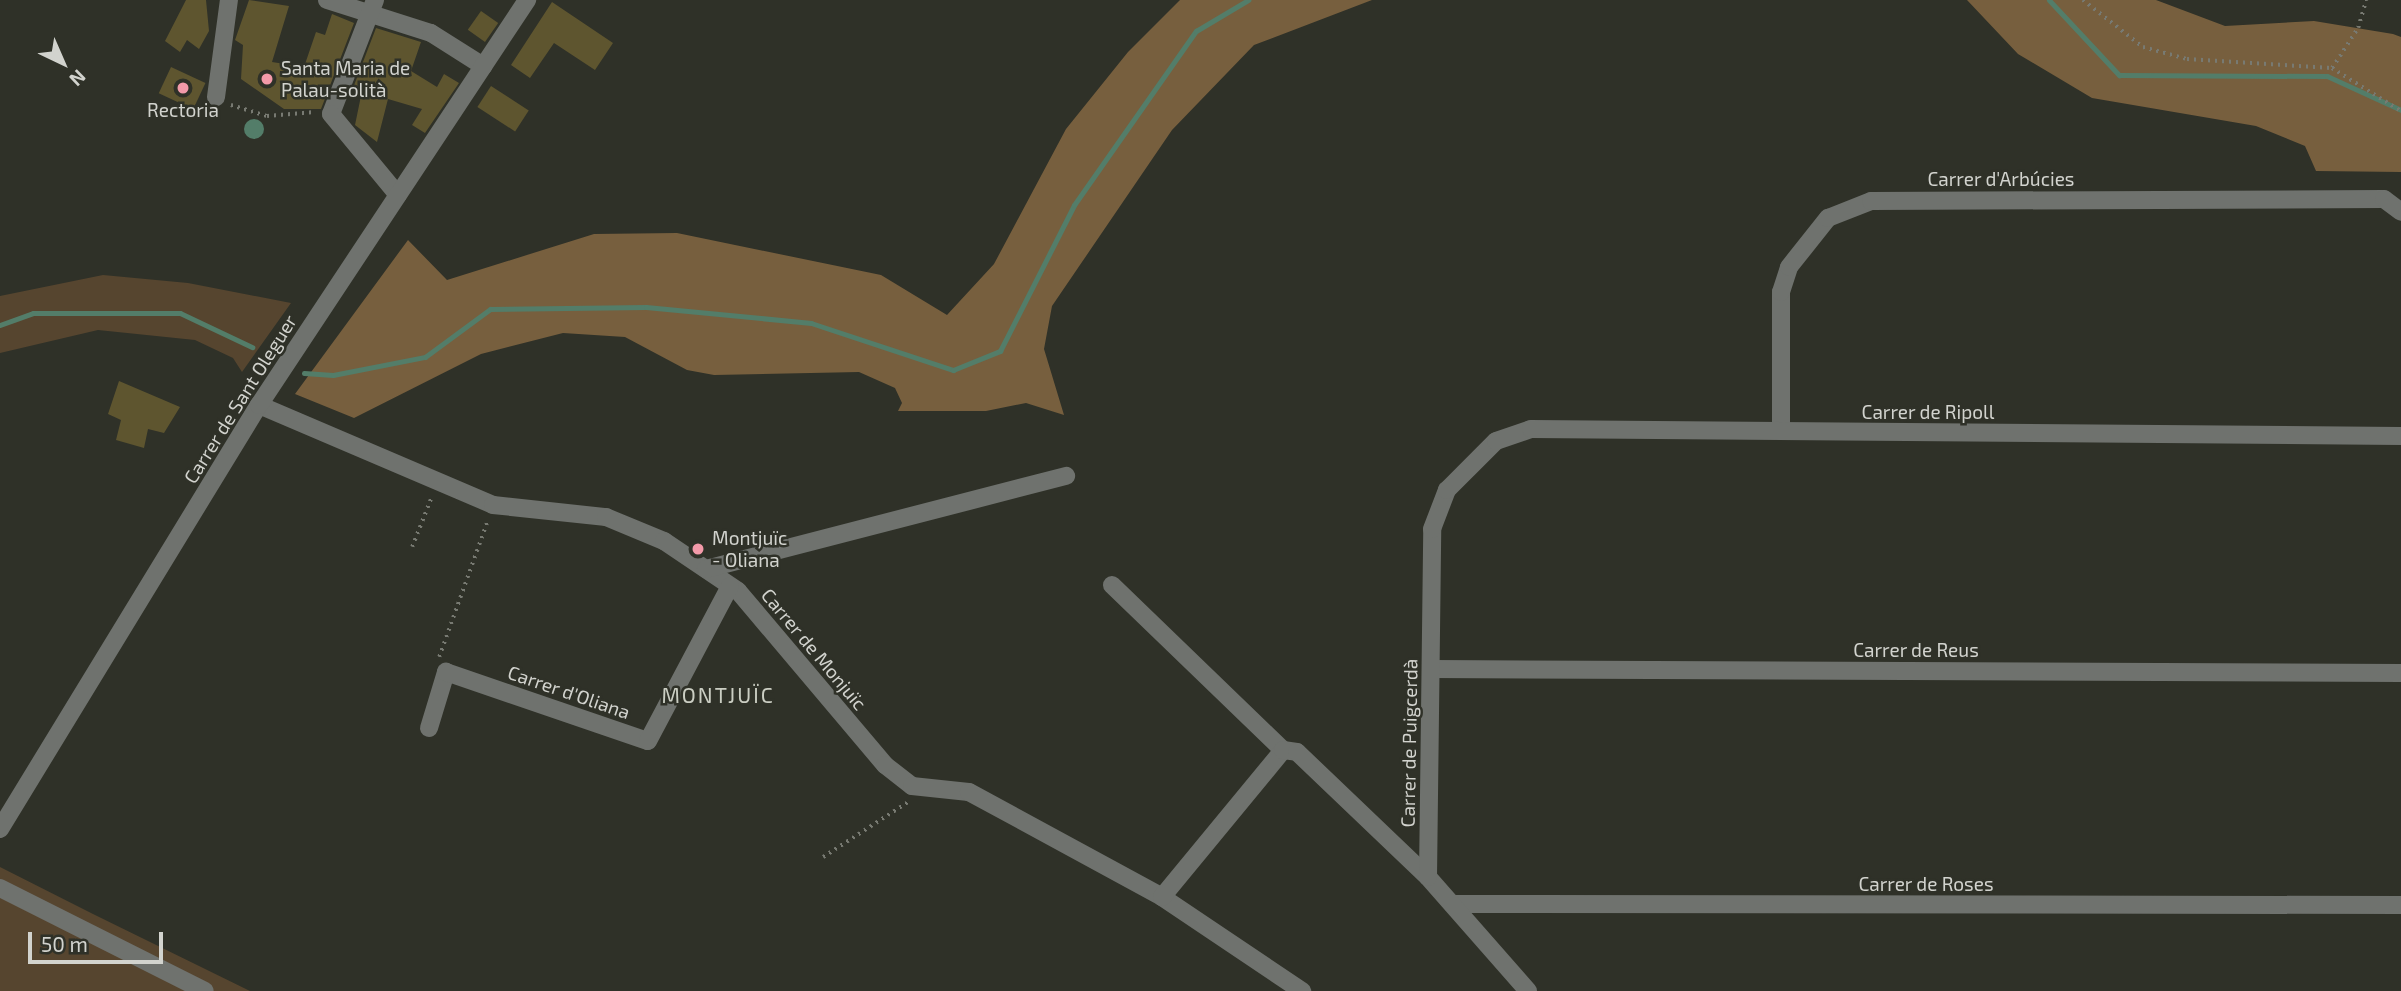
<!DOCTYPE html>
<html>
<head>
<meta charset="utf-8">
<style>
	body { margin:0 }
	#map { position:relative; width:2401px; height:991px; overflow:hidden; background:#2f3128; font-family:"Exo 2",sans-serif }
	div>[style] { position:absolute }
	[style*='--x'] { left:calc(var(--x)*1px); top:calc(var(--y)*1px); width:calc(var(--w)*1px); rotate:calc(var(--a)*1deg) }
	.green>* { inset:0; background:#56452f }
	.forest>* { inset:0; background:#775f3e }
	.water>* { inset:0; background:#537d69 }
	.round { border-radius:50% }
	.stream>* { height:5px; margin:-2.5px; padding:0 2.5px; transform-origin:2.5px; border-radius:2.5px; background:#537d69 }
	.building>* { inset:0; background:#5e552f; transform-origin:0 0 }
	.path>* { height:3.5px; margin-top:-1.75px; transform-origin:0; background:repeating-linear-gradient(90deg,#787a72 0 2px,transparent 0 7px) }
	.minor>* { height:18px; margin:-9px; padding:0 9px; transform-origin:9px; border-radius:9px; background:#6f726e }
	.dots>* { width:19px; height:19px; translate:-50% -50%; box-sizing:border-box; border:4px solid #2f3128; border-radius:50% }
	span { translate:-50% -50%; white-space:nowrap; text-align:center; line-height:1.15; -webkit-text-stroke:5px #2f3128; paint-order:stroke }
	.poi-label { font-size:19px; color:#d2d3ce }
	.left { translate:0 -50%; text-align:left }
	.street-label { font-size:19px; color:#d2d3ce }
	.neighbourhood-label { font-size:21px; color:#cbcec3; letter-spacing:2px }
	.north { position:absolute; left:28px; top:28px; width:70px; height:70px; -webkit-text-stroke:5px #2f3128; paint-order:stroke; rotate:136deg; font-size:19px; font-weight:700; line-height:28px; text-align:center; color:#d2d3ce }
	.north::after { content:''; display:block; margin:auto; width:24px; height:32px; background:#d2d3ce; clip-path:polygon(50% 0,100% 100%,50% 72%,0 100%) }
	.scale { position:absolute; left:28px; top:932px; width:135px; height:32px; box-sizing:border-box; border:4px solid #d2d3ce; border-top:0; padding-left:9px; font-size:21px; line-height:24px; white-space:nowrap; color:#d2d3ce; -webkit-text-stroke:5px #2f3128; paint-order:stroke }
</style>
</head>
<body>
<div id="map">
	<div class="green">
		<div style="clip-path:polygon(103px 275px,188px 283px,291px 303px,242px 372px,233px 358px,195px 340px,98px 330px,0 353px,0 296px)"></div>
		<div style="clip-path:polygon(0 867px,93px 914px,250px 991px,0 991px)"></div>
	</div>
	<div class="forest">
		<div style="clip-path:polygon(1180px 0,1372px 0,1254px 45px,1172px 130px,1052px 306px,1044px 349px,1064px 415px,1026px 403px,986px 411px,898px 411px,902px 403px,895px 388px,859px 372px,714px 375px,687px 370px,625px 337px,563px 333px,481px 354px,354px 418px,295px 394px,408px 240px,447px 280px,594px 234px,677px 233px,881px 275px,947px 315px,994px 264px,1066px 129px,1128px 52px)"></div>
		<div style="clip-path:polygon(1967px 0,2156px 0,2225px 26px,2314px 21px,2393px 34px,2401px 37px,2401px 172px,2316px 171px,2305px 146px,2256px 126px,2092px 98px,2018px 54px)"></div>
	</div>
	<div class="water">
		<div class="round" style="left:244px;top:119px;width:20px;height:20px"></div>
	</div>
	<div class="stream">
		<div style="--x:2049;--y:0;--w:103;--a:47"></div>
		<div style="--x:2119;--y:75;--w:208;--a:0.3"></div>
		<div style="--x:2327;--y:76;--w:81;--a:24.7"></div>
		<div style="--x:0;--y:325;--w:35;--a:-20"></div>
		<div style="--x:33;--y:313;--w:147;--a:0"></div>
		<div style="--x:180;--y:313;--w:80;--a:25.3"></div>
		<div style="--x:304;--y:373;--w:29;--a:4"></div>
		<div style="--x:333;--y:375;--w:94;--a:-11.1"></div>
		<div style="--x:425;--y:357;--w:81;--a:-36.4"></div>
		<div style="--x:490;--y:309;--w:156;--a:-0.7"></div>
		<div style="--x:646;--y:307;--w:166;--a:5.5"></div>
		<div style="--x:811;--y:323;--w:150;--a:18.3"></div>
		<div style="--x:953;--y:370;--w:51;--a:-22"></div>
		<div style="--x:1000;--y:351;--w:164;--a:-63.1"></div>
		<div style="--x:1074;--y:205;--w:213;--a:-55"></div>
		<div style="--x:1196;--y:31;--w:61;--a:-30.8"></div>
	</div>
	<div class="building">
		<div style="clip-path:polygon(186px 0,206px 0,209px 31px,199px 49px,187px 40px,180px 52px,165px 41px)"></div>
		<div style="clip-path:polygon(249px 0,289px 6px,272px 62px,304px 67px,316px 32px,325px 35px,332px 14px,354px 23px,321px 109px,284px 109px,241px 79px,243px 45px,235px 40px)"></div>
		<div style="clip-path:polygon(552px 2px,613px 43px,595px 70px,554px 43px,530px 78px,511px 65px)"></div>
		<div style="left:481px;top:11px;width:21px;height:23px;rotate:35deg"></div>
		<div style="clip-path:polygon(376px 28px,421px 42px,411px 71px,437px 87px,444px 74px,459px 83px,425px 133px,412px 125px,422px 109px,388px 99px,377px 142px,355px 125px,362px 91px,353px 88px)"></div>
		<div style="left:171px;top:67px;width:38px;height:29px;rotate:25deg"></div>
		<div style="left:491px;top:86px;width:45px;height:25px;rotate:33deg"></div>
		<div style="clip-path:polygon(119px 381px,180px 407px,164px 433px,148px 429px,144px 448px,116px 440px,121px 420px,108px 414px)"></div>
	</div>
	<div class="path">
		<div style="--x:2083;--y:0;--w:76;--a:38.1"></div>
		<div style="--x:2143;--y:47;--w:46;--a:15.3"></div>
		<div style="--x:2187;--y:59;--w:145;--a:3.6"></div>
		<div style="--x:2332;--y:68;--w:81;--a:31.9"></div>
		<div style="--x:2332;--y:68;--w:48;--a:-57"></div>
		<div style="--x:2358;--y:28;--w:29;--a:-74"></div>
		<div style="--x:231;--y:105;--w:38;--a:17"></div>
		<div style="--x:267;--y:116;--w:48;--a:-4.8"></div>
		<div style="--x:412;--y:547;--w:55;--a:-68.6"></div>
		<div style="--x:439;--y:657;--w:143;--a:-70.4"></div>
		<div style="--x:823;--y:857;--w:101;--a:-32.9"></div>
	</div>
	<div class="minor">
		<div style="--x:327;--y:0;--w:109;--a:17.6"></div>
		<div style="--x:431;--y:33;--w:62;--a:32.4"></div>
		<div style="--x:375;--y:0;--w:122;--a:111.1"></div>
		<div style="--x:331;--y:114;--w:105;--a:50.4"></div>
		<div style="--x:216;--y:97;--w:98;--a:-82.4"></div>
		<div style="--x:259;--y:405;--w:254;--a:23.1"></div>
		<div style="--x:493;--y:505;--w:114;--a:6.1"></div>
		<div style="--x:606;--y:517;--w:63;--a:22.5"></div>
		<div style="--x:664;--y:541;--w:89;--a:34"></div>
		<div style="--x:738;--y:591;--w:228;--a:49.8"></div>
		<div style="--x:885;--y:765;--w:34;--a:38"></div>
		<div style="--x:912;--y:786;--w:57;--a:6"></div>
		<div style="--x:969;--y:792;--w:220;--a:28.5"></div>
		<div style="--x:1162;--y:897;--w:169;--a:33.9"></div>
		<div style="--x:1781;--y:431;--w:139;--a:-90"></div>
		<div style="--x:1781;--y:292;--w:26;--a:-72"></div>
		<div style="--x:1789;--y:267;--w:63;--a:-51.5"></div>
		<div style="--x:1828;--y:218;--w:46;--a:-21.6"></div>
		<div style="--x:1871;--y:201;--w:513;--a:-0.22"></div>
		<div style="--x:2384;--y:199;--w:21;--a:37"></div>
		<div style="--x:706;--y:569;--w:372;--a:-14.5"></div>
		<div style="--x:1112;--y:585;--w:238;--a:44"></div>
		<div style="--x:1431;--y:669;--w:970;--a:0.24"></div>
		<div style="--x:429;--y:728;--w:59;--a:-73.1"></div>
		<div style="--x:446;--y:672;--w:213;--a:18.9"></div>
		<div style="--x:648;--y:741;--w:175;--a:-62.1"></div>
		<div style="--x:0;--y:829;--w:497;--a:-58.6"></div>
		<div style="--x:259;--y:405;--w:486;--a:-56.5"></div>
		<div style="--x:0;--y:888;--w:229;--a:26.7"></div>
		<div style="--x:1162;--y:897;--w:190;--a:-50.5"></div>
		<div style="--x:1283;--y:750;--w:14;--a:8"></div>
		<div style="--x:1297;--y:752;--w:181;--a:43.7"></div>
		<div style="--x:1452;--y:904;--w:949;--a:0.06"></div>
		<div style="--x:1528;--y:991;--w:152;--a:-131.3"></div>
		<div style="--x:1428;--y:877;--w:348;--a:-89.3"></div>
		<div style="--x:1432;--y:529;--w:42;--a:-69"></div>
		<div style="--x:1447;--y:490;--w:69;--a:-45"></div>
		<div style="--x:1496;--y:441;--w:37;--a:-19"></div>
		<div style="--x:1531;--y:429;--w:870;--a:0.46"></div>
	</div>
	<div class="dots">
		<div style="left:267px;top:79px;background:#f39aa9"></div>
		<div style="left:183px;top:88px;background:#f39aa9"></div>
		<div style="left:698px;top:549px;background:#f39aa9"></div>
	</div>
	<div class="poi-label">
		<span class="left" style="left:281px;top:79px">Santa Maria de<br>Palau-solità</span>
		<span style="left:183px;top:110px">Rectoria</span>
		<span class="left" style="left:712px;top:549px">Montjuïc<br>- Oliana</span>
	</div>
	<div class="street-label">
		<span style="left:2001px;top:179px">Carrer d'Arbúcies</span>
		<span style="left:240px;top:399px;rotate:-58deg">Carrer de Sant Oleguer</span>
		<span style="left:1928px;top:412px">Carrer de Ripoll</span>
		<span style="left:814px;top:649px;rotate:50deg">Carrer de Monjuïc</span>
		<span style="left:1916px;top:650px">Carrer de Reus</span>
		<span style="left:569px;top:692px;rotate:19deg">Carrer d'Oliana</span>
		<span style="left:1409px;top:743px;rotate:-89deg">Carrer de Puigcerdà</span>
		<span style="left:1926px;top:884px">Carrer de Roses</span>
	</div>
	<div class="neighbourhood-label">
		<span style="left:718px;top:695px">MONTJUÏC</span>
	</div>
	<div class="north">N</div>
	<div class="scale">50 m</div>
</div>
</body>
</html>
